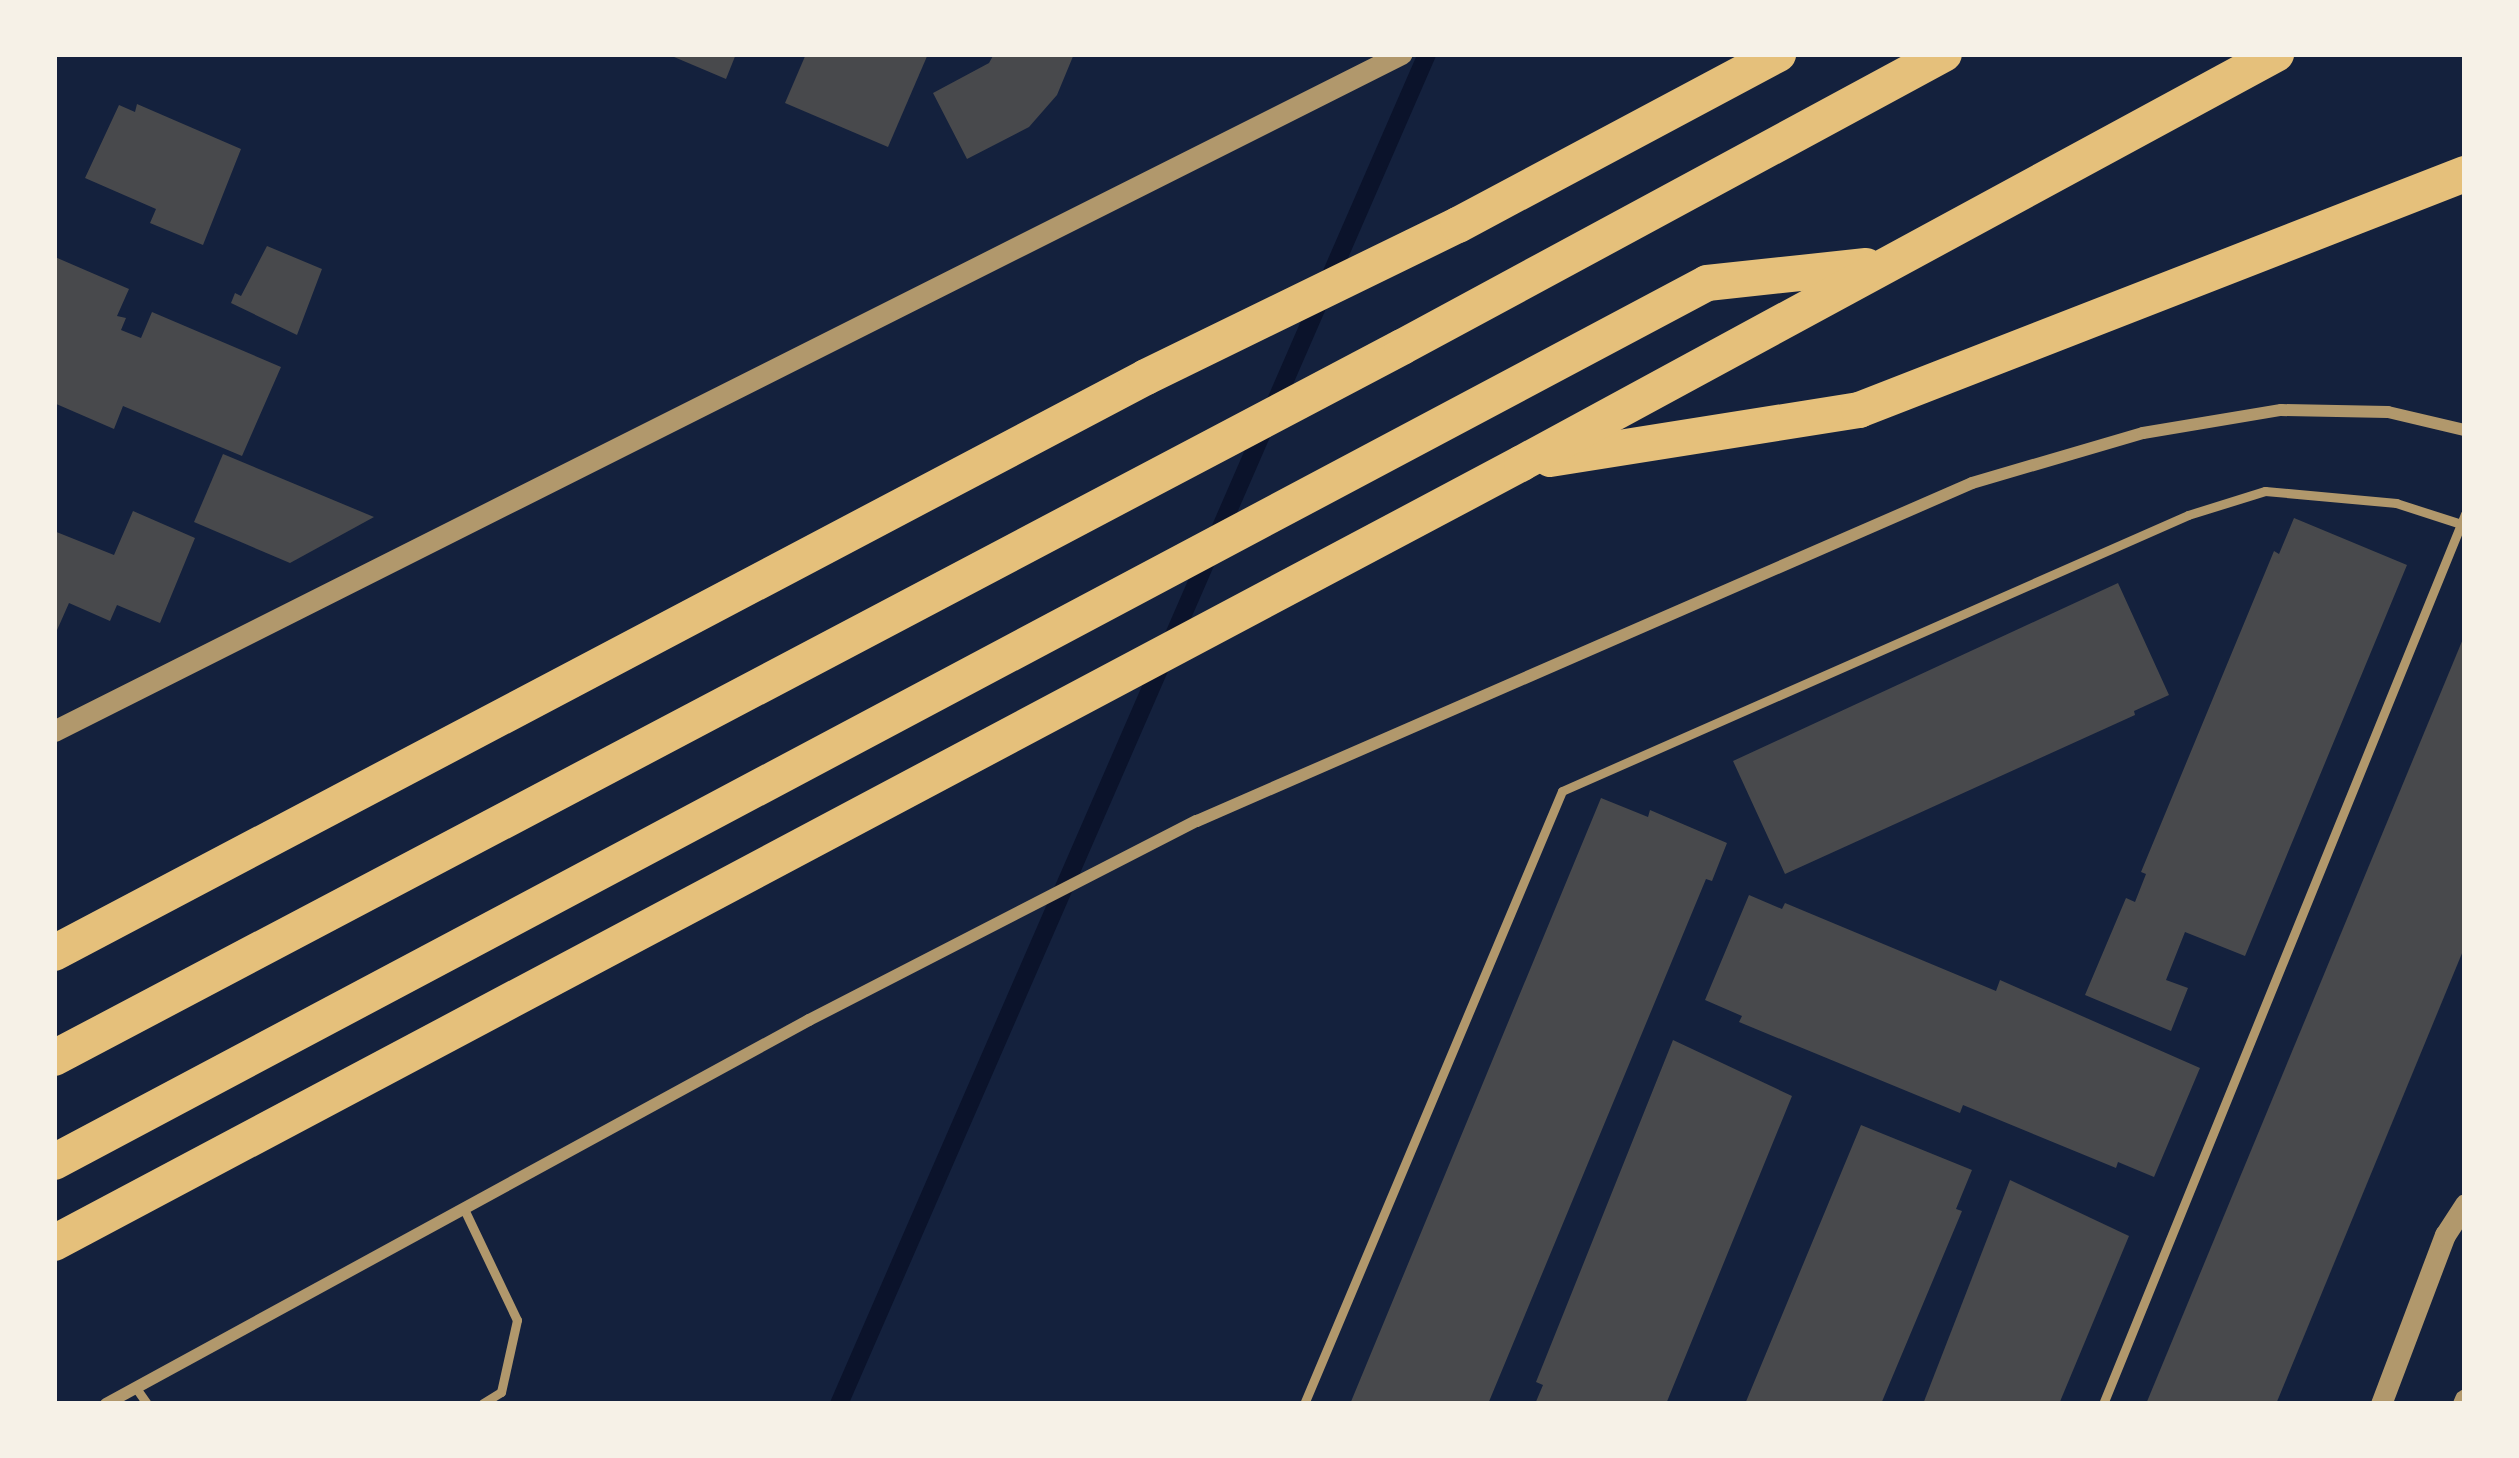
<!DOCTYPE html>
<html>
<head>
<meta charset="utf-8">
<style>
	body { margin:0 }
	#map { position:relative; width:2519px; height:1458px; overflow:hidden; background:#14213d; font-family:Mulish,sans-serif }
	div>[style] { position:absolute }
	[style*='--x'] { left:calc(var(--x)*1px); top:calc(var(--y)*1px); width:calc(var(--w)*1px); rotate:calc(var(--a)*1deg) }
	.stream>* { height:18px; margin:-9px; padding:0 9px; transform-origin:9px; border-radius:9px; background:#0b132b }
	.building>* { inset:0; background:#48494c }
	.service>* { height:9px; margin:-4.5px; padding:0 4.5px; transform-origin:4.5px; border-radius:4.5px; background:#b1986c }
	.minor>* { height:12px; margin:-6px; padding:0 6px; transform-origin:6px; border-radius:6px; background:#b1986c }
	.tertiary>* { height:21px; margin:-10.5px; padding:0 10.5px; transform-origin:10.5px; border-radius:10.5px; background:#b1986c }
	.motorway>* { height:36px; margin:-18px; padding:0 18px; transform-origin:18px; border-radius:18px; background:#e5c07b }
	span { translate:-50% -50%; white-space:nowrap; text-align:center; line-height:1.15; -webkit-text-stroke:12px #f6f1e7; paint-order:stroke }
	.frame { position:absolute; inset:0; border:57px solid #f6f1e7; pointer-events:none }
</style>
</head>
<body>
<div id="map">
	<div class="stream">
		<div style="--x:839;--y:1404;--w:1472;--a:-66.46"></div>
	</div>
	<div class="building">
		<div style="clip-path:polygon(667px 54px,736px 54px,726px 79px)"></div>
		<div style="clip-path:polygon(806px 54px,928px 54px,888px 147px,785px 103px)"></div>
		<div style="clip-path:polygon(994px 54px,1074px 54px,1057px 95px,1029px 127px,967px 159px,933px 93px,989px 63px)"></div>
		<div style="clip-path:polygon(137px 104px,241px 149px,203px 245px,150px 223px,156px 209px,85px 178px,119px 105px,135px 112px)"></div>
		<div style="clip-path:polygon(267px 246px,322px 269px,297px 335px,231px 303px,235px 293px,241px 296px)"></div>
		<div style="clip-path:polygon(55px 257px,129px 289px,117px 316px,126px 318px,121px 330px,141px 338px,152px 312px,281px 367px,242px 456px,123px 406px,114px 429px,54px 403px)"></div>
		<div style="clip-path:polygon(223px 454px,374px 517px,290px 563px,194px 522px)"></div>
		<div style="clip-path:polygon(133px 511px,195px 538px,160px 623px,117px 605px,110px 621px,69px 603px,54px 637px,54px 531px,114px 555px)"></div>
		<div style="clip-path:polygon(2294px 518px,2407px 565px,2245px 956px,2185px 932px,2166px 980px,2188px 988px,2171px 1031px,2085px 995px,2126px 898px,2135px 902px,2146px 874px,2141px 872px,2274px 551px,2279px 554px)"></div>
		<div style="clip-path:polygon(2118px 583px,2169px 695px,2134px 711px,2135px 715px,1785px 874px,1733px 761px)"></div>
		<div style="clip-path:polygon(2465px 634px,2465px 946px,2276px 1404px,2146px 1404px)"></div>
		<div style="clip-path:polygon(1601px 798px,1648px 817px,1650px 810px,1727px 843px,1712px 881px,1706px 879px,1488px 1404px,1350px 1404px)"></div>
		<div style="clip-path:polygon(1749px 895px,1782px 909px,1785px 903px,1996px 991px,2000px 980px,2200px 1068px,2154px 1177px,2118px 1162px,2116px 1168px,1963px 1105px,1960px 1113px,1739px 1022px,1742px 1016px,1705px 1000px)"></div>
		<div style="clip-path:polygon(1673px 1040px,1792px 1096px,1666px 1404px,1535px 1404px,1543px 1385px,1536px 1382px)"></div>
		<div style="clip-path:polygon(1861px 1125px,1972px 1170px,1956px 1209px,1962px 1211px,1881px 1404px,1745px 1404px)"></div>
		<div style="clip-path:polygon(2010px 1180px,2129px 1236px,2059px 1404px,1923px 1404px)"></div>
	</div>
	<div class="service">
		<div style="--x:464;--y:1209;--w:123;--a:64.5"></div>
		<div style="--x:517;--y:1320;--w:74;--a:102.5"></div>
		<div style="--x:501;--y:1392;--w:22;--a:148"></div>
		<div style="--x:136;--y:1388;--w:19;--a:55"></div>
		<div style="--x:1304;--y:1404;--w:665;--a:-67.17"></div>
		<div style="--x:1562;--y:791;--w:684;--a:-23.79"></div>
		<div style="--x:2188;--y:515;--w:81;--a:-17.3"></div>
		<div style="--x:2265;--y:491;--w:132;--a:5.2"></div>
		<div style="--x:2396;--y:503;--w:68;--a:17.9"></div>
		<div style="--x:2461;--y:524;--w:11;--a:-68"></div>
		<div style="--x:2103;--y:1404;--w:950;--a:-67.86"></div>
	</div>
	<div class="minor">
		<div style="--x:106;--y:1404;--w:801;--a:-28.64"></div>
		<div style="--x:809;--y:1020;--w:436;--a:-27.2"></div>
		<div style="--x:1197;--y:821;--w:845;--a:-23.56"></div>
		<div style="--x:1972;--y:483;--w:178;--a:-16.3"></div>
		<div style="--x:2143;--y:433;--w:140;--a:-9.5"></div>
		<div style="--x:2281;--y:410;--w:107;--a:1.1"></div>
		<div style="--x:2388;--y:412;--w:79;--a:13.2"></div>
	</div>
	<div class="tertiary">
		<div style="--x:54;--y:731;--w:1508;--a:-26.68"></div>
		<div style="--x:2381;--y:1404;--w:181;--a:-69.3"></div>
		<div style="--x:2445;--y:1235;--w:37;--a:-57"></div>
		<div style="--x:2463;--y:1404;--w:5;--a:-68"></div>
	</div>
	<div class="motorway">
		<div style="--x:1550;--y:459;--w:313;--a:-9"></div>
		<div style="--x:1859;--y:410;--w:650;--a:-21.28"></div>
		<div style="--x:54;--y:953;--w:1235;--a:-27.81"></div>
		<div style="--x:1146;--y:377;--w:347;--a:-26"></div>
		<div style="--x:1458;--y:225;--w:363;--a:-28.1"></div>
		<div style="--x:54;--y:1058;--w:1524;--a:-27.81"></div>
		<div style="--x:1402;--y:347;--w:616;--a:-28.4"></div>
		<div style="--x:54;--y:1162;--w:1872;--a:-28"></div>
		<div style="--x:1707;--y:283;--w:160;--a:-6.1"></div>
		<div style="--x:54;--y:1243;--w:1662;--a:-27.98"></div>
		<div style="--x:1522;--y:463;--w:858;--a:-28.48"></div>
	</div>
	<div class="frame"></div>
</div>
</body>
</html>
